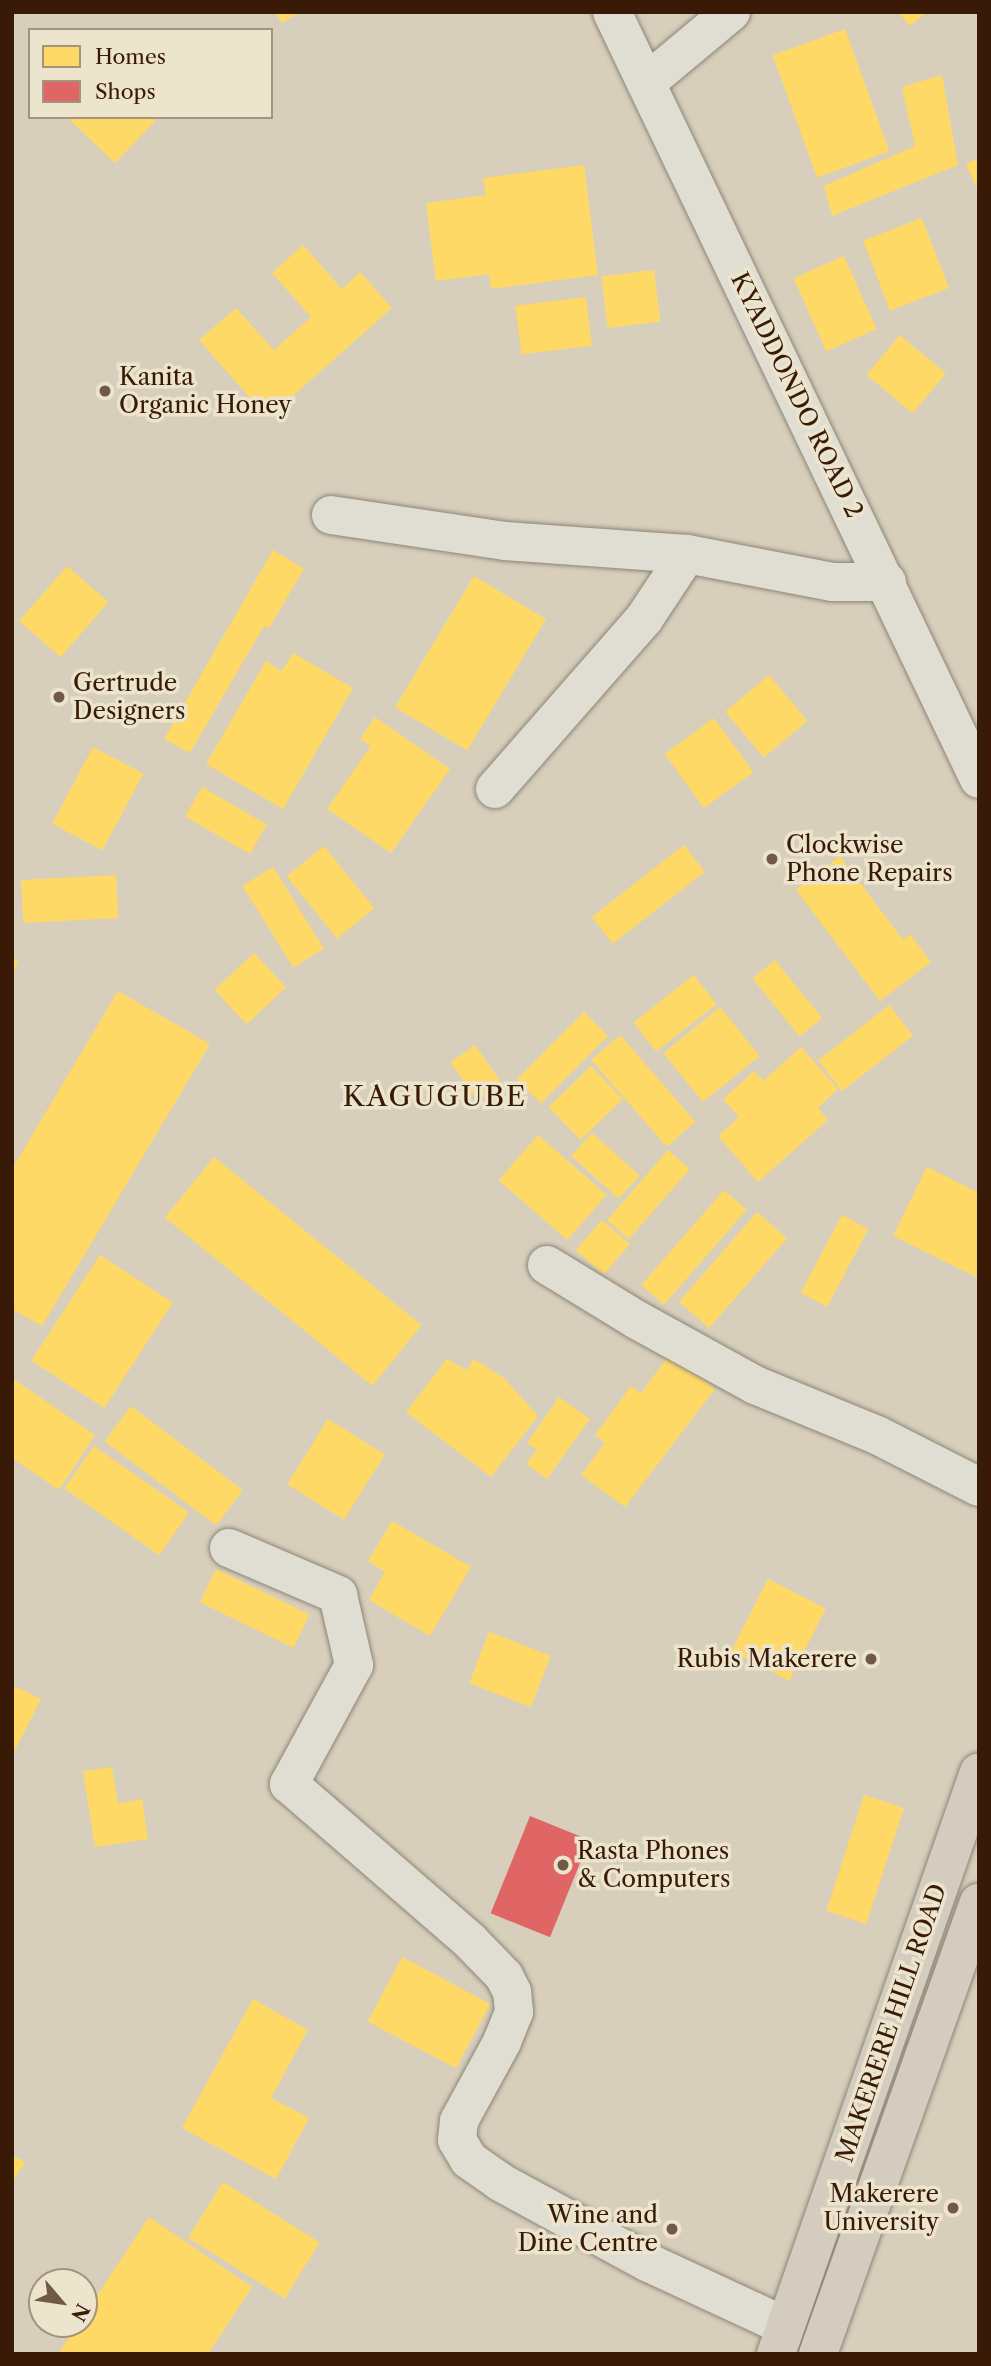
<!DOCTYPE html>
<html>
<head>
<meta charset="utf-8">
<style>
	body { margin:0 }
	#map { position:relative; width:991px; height:2366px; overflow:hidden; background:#d7cfbb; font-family:"Libre Caslon Text",serif }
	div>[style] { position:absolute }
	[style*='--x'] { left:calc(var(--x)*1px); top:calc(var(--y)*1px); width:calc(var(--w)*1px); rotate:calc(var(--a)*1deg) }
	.homes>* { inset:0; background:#ffd966; transform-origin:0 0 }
	.shops>* { inset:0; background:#e06666; transform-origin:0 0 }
	.roads { filter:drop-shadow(0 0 2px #8e8578) drop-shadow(0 0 2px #8e8578) }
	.minor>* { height:38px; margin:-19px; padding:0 19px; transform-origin:19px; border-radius:19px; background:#e0ddd2 }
	.major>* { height:38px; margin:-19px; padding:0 19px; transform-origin:19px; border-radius:19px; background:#d4ccbe }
	.dots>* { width:19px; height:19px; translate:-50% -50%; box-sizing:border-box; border:4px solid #ece4cc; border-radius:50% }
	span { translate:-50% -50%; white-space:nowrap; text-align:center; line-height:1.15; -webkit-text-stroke:7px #ece4cc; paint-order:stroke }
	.poi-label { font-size:24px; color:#381a07 }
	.left { translate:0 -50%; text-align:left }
	.right { translate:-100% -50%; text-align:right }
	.street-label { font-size:24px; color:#381a07 }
	.quarter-label { font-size:28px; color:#381a07; letter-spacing:2px }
	.frame { position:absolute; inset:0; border:14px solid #381a07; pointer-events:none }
	.legend { position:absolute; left:28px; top:28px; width:245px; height:91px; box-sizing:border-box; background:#ece4cc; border:2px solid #a4937d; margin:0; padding:9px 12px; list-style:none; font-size:21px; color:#381a07 }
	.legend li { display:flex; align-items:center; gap:14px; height:35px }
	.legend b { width:35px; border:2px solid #a4937d }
	.north { position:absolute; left:28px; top:2268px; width:70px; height:70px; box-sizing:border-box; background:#ece4cc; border:2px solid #a4937d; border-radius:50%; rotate:119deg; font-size:19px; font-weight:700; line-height:28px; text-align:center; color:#381a07 }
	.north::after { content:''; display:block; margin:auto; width:24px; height:32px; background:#705946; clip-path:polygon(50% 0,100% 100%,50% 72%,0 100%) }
</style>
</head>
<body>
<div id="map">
	<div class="homes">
		<div style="clip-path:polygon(275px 12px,300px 12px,282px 23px)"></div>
		<div style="clip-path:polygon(898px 12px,927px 12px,910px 26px)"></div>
		<div style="left:845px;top:29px;width:130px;height:77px;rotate:70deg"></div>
		<div style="clip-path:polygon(942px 75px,958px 165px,832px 216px,824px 186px,915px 146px,902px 87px)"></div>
		<div style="clip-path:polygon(67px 117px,159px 117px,115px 163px)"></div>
		<div style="clip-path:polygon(979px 158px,979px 193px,966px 164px)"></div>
		<div style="clip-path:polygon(584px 165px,598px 275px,491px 289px,489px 274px,436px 281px,426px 203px,486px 195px,483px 178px)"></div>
		<div style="left:922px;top:218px;width:75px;height:63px;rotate:69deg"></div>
		<div style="clip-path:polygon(303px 245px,342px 289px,360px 272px,392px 308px,268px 418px,199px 340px,236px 308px,274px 350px,311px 317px,272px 273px)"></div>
		<div style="left:844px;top:256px;width:80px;height:55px;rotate:66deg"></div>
		<div style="left:654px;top:270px;width:52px;height:53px;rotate:83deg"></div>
		<div style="left:586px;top:297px;width:49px;height:71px;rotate:83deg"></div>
		<div style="left:900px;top:335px;width:60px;height:52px;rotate:40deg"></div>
		<div style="clip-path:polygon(273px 550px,304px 569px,269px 628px,264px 626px,190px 753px,164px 739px)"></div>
		<div style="left:67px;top:566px;width:55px;height:73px;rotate:41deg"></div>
		<div style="left:474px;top:576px;width:84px;height:153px;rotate:31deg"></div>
		<div style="clip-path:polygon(293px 653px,353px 688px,283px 809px,206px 764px,266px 661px,282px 671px)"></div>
		<div style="left:769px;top:675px;width:60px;height:57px;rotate:50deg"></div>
		<div style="clip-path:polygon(375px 717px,450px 769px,391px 853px,327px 809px,371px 746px,360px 739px)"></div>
		<div style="left:714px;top:718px;width:67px;height:61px;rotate:54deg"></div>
		<div style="left:93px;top:747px;width:57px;height:87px;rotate:28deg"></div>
		<div style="left:202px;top:787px;width:75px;height:34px;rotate:30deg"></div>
		<div style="left:684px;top:845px;width:34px;height:117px;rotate:52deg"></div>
		<div style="left:324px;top:846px;width:80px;height:48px;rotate:51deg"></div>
		<div style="clip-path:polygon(840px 856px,903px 940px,910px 934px,931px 962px,880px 1001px,796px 890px)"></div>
		<div style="left:273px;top:867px;width:96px;height:36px;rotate:58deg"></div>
		<div style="left:116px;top:875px;width:43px;height:95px;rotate:87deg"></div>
		<div style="left:254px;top:953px;width:47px;height:54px;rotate:47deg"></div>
		<div style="clip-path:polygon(12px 958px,18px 959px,13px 978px,12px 978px)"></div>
		<div style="left:775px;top:960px;width:75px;height:29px;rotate:51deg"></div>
		<div style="left:694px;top:975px;width:37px;height:77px;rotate:52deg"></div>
		<div style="clip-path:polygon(118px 991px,210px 1044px,42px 1326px,12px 1309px,12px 1169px)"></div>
		<div style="left:889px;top:1005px;width:39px;height:90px;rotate:52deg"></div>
		<div style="left:720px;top:1007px;width:63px;height:73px;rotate:51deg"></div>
		<div style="left:584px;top:1012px;width:34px;height:95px;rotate:45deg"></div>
		<div style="left:620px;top:1035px;width:115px;height:38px;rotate:49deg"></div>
		<div style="left:475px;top:1045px;width:47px;height:30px;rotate:55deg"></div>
		<div style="clip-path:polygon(801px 1047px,838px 1089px,818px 1108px,828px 1120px,758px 1182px,718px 1136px,739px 1117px,723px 1099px,754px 1071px,763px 1081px)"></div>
		<div style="left:591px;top:1066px;width:46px;height:59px;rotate:46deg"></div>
		<div style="left:592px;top:1133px;width:64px;height:31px;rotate:42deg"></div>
		<div style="left:538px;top:1135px;width:91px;height:60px;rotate:41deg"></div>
		<div style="left:668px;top:1150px;width:29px;height:93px;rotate:41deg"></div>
		<div style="left:214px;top:1157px;width:267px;height:78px;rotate:39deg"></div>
		<div style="clip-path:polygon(927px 1167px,979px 1193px,979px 1271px,976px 1277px,893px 1236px)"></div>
		<div style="left:724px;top:1190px;width:30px;height:126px;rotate:41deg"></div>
		<div style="left:757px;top:1212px;width:40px;height:119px;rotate:41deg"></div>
		<div style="left:842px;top:1215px;width:30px;height:88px;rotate:28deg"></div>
		<div style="left:602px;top:1220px;width:37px;height:40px;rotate:41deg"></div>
		<div style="left:100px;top:1255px;width:87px;height:126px;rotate:33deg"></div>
		<div style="clip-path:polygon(670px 1354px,715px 1389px,625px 1507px,581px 1475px,605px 1443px,595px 1435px,631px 1386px,641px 1393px)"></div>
		<div style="clip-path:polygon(447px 1359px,467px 1370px,474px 1359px,504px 1378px,538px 1416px,491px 1477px,406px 1412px)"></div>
		<div style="clip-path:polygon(12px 1378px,95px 1435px,59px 1490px,12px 1458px)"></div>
		<div style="clip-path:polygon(559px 1397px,590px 1419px,547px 1479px,526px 1464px,537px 1450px,527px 1443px)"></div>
		<div style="left:131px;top:1406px;width:140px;height:44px;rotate:37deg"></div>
		<div style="left:328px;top:1419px;width:67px;height:77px;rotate:32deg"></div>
		<div style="left:94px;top:1446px;width:116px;height:52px;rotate:35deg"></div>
		<div style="clip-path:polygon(392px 1521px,471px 1567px,430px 1636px,369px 1600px,385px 1572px,368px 1561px)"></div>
		<div style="left:216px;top:1569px;width:104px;height:37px;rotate:26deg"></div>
		<div style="left:768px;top:1579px;width:65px;height:81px;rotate:27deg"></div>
		<div style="left:489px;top:1632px;width:66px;height:55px;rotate:21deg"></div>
		<div style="clip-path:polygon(12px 1685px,41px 1699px,12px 1756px)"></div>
		<div style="clip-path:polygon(112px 1767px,118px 1803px,142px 1799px,148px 1839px,95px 1847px,83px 1771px)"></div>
		<div style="left:864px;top:1795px;width:42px;height:122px;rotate:18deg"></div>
		<div style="left:402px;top:1957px;width:100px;height:73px;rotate:28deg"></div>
		<div style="clip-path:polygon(253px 1999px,308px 2030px,271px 2098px,309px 2118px,276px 2179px,182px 2128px)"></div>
		<div style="clip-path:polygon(12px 2155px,25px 2162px,12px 2183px)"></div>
		<div style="left:223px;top:2182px;width:114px;height:66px;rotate:32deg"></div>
		<div style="clip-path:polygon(149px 2217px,252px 2287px,208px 2354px,58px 2354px,78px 2324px,84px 2324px,84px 2315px)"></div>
	</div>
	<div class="shops">
		<div style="left:530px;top:1816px;width:64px;height:105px;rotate:22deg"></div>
	</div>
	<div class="roads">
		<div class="minor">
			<div style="--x:612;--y:12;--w:850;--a:64.43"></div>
			<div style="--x:646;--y:83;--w:111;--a:-39.9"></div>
			<div style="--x:331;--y:515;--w:176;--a:8.5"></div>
			<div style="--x:505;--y:541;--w:182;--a:4.1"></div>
			<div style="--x:687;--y:554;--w:148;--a:10.9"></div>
			<div style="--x:832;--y:582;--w:55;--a:0"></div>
			<div style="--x:495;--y:789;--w:226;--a:-48.8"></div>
			<div style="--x:644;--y:619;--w:78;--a:-56.5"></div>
			<div style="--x:547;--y:1265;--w:105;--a:31.4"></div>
			<div style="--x:637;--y:1320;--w:135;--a:28.8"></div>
			<div style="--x:755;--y:1385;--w:132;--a:22.3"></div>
			<div style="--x:877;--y:1435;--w:114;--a:27"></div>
			<div style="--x:229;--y:1548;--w:119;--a:23.3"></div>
			<div style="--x:338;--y:1595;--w:72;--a:77.1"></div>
			<div style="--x:354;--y:1665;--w:136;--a:118.6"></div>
			<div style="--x:289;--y:1784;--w:240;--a:40.9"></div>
			<div style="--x:470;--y:1941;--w:49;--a:45.8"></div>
			<div style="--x:504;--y:1976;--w:18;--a:63"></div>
			<div style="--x:512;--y:1992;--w:20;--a:84"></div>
			<div style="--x:514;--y:2012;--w:32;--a:112"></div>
			<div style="--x:502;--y:2042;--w:90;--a:118.6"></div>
			<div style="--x:459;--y:2121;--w:19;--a:96"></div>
			<div style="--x:457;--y:2140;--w:23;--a:59"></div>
			<div style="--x:469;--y:2160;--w:38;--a:35"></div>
			<div style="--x:500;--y:2182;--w:167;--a:28.6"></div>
			<div style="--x:647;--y:2262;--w:152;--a:24.9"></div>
		</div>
		<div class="major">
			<div style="--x:776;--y:2354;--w:616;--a:-70.77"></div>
			<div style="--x:818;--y:2354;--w:479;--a:-70.4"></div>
		</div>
	</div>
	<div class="dots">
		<div style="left:105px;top:391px;background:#705946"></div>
		<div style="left:59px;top:697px;background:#705946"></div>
		<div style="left:772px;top:859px;background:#705946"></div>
		<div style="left:871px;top:1659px;background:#705946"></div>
		<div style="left:563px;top:1865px;background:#705946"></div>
		<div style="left:953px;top:2208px;background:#705946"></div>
		<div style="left:672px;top:2229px;background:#705946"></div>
	</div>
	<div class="poi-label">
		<span class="left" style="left:119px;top:391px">Kanita<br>Organic Honey</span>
		<span class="left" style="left:73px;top:697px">Gertrude<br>Designers</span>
		<span class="left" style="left:786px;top:859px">Clockwise<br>Phone Repairs</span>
		<span class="right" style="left:857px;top:1659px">Rubis Makerere</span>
		<span class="left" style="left:577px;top:1865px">Rasta Phones<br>&amp; Computers</span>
		<span class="right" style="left:939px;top:2208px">Makerere<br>University</span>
		<span class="right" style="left:658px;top:2229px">Wine and<br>Dine Centre</span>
	</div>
	<div class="street-label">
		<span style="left:797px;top:395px;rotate:64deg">KYADDONDO ROAD 2</span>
		<span style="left:891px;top:2023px;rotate:-71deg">MAKERERE HILL ROAD</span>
	</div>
	<div class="quarter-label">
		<span style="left:435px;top:1096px">KAGUGUBE</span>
	</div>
	<div class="frame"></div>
	<ul class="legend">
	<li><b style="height:19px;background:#ffd966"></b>Homes</li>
	<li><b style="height:19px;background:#e06666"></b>Shops</li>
	</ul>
	<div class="north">N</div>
</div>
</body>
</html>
